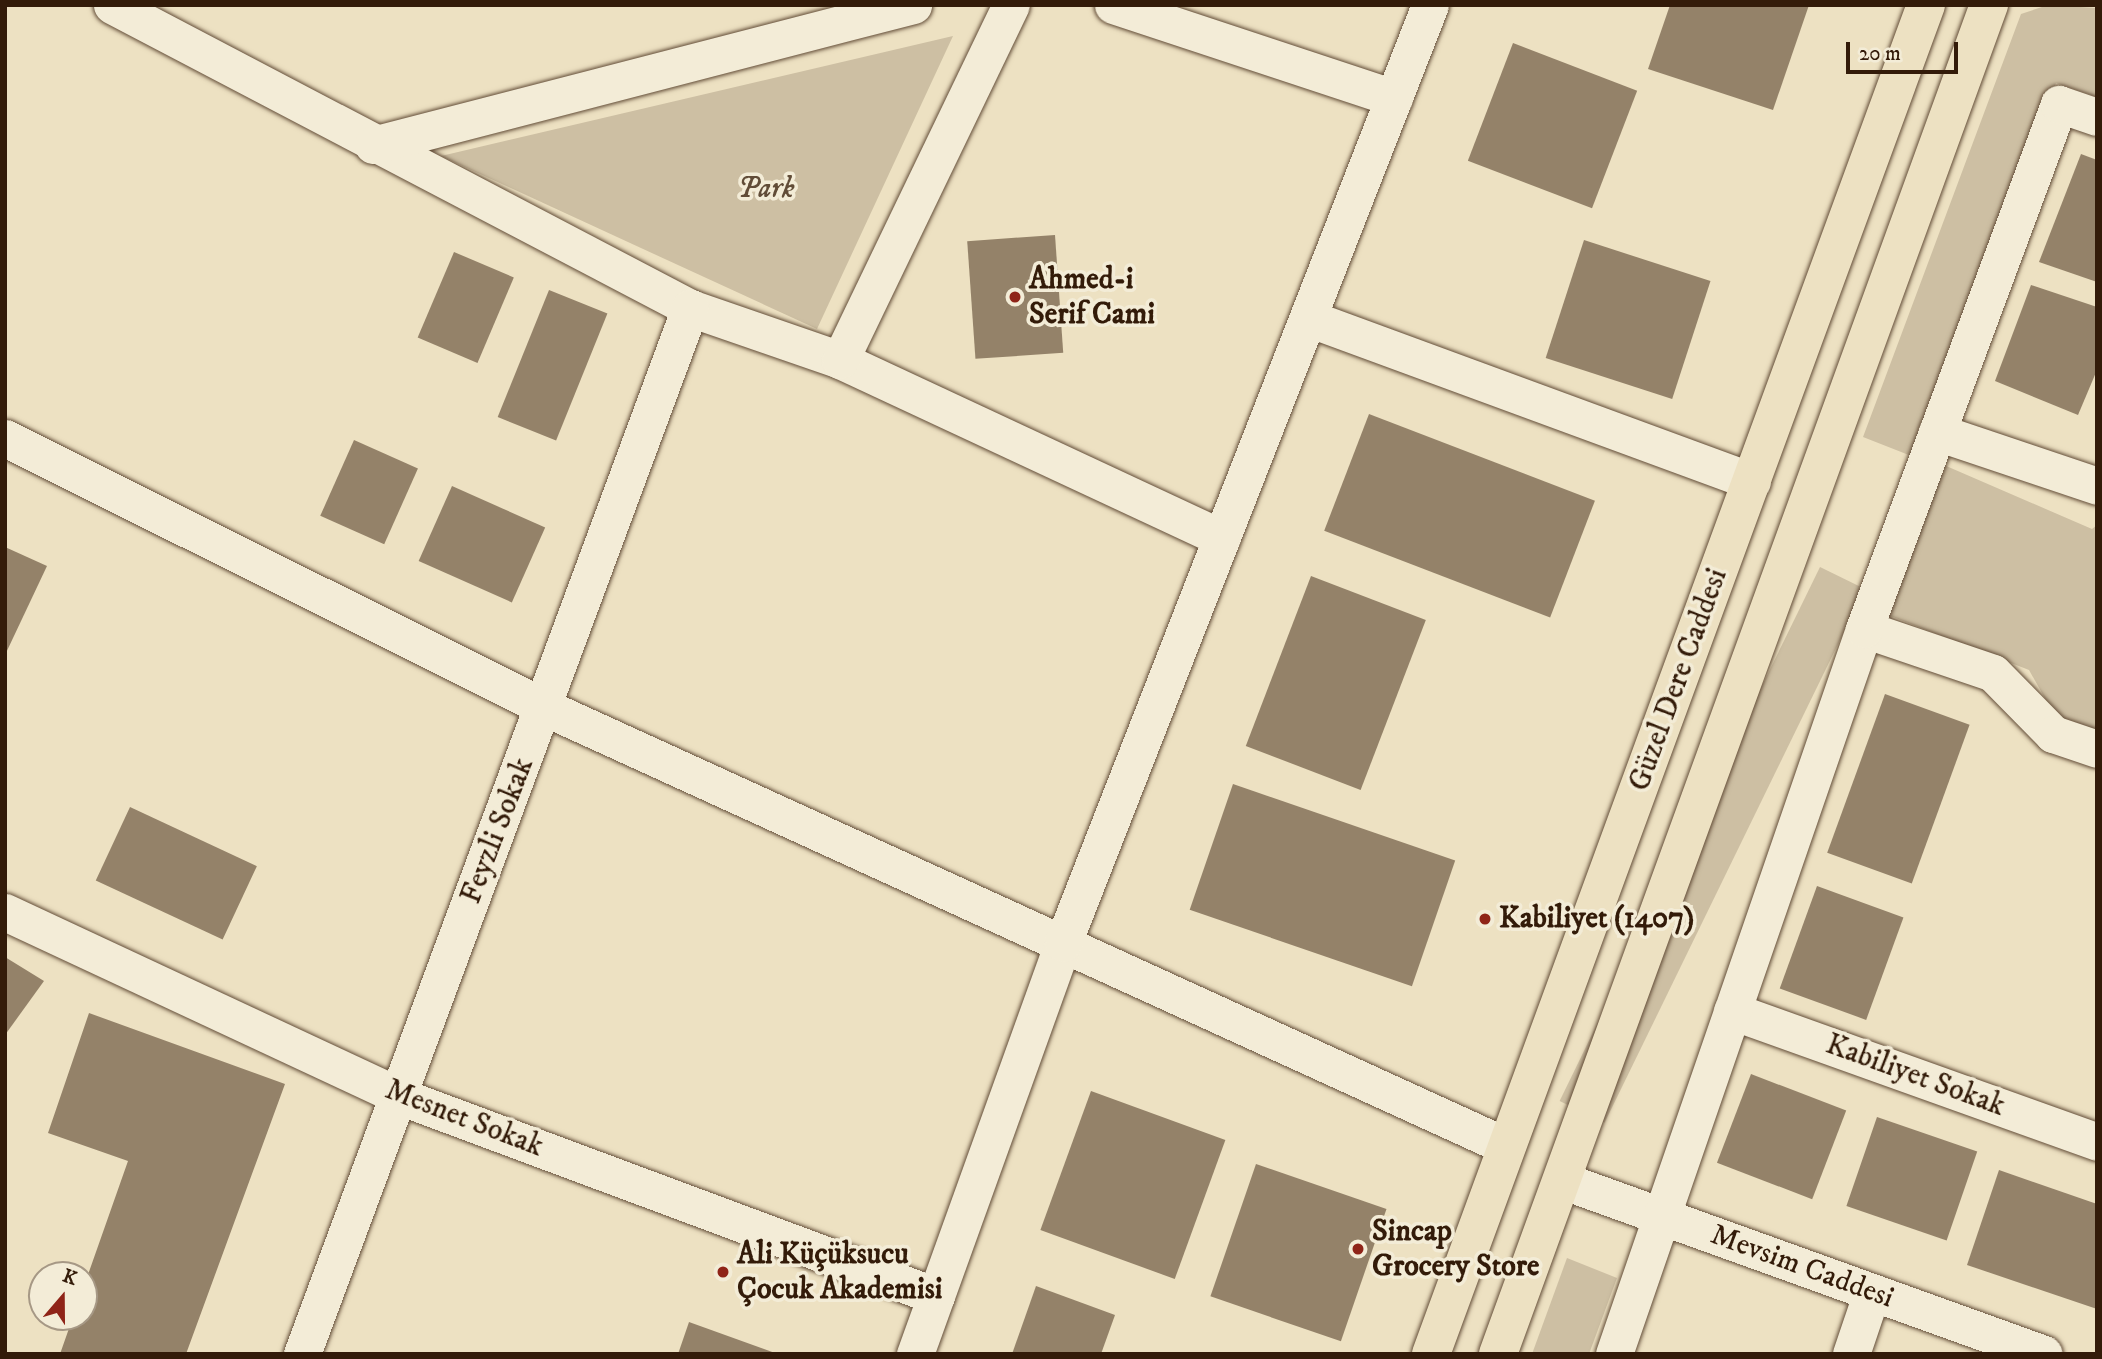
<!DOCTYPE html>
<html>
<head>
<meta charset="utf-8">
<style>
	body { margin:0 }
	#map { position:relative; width:2102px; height:1359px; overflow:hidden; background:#ede1c2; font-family:"IM FELL DW Pica",serif }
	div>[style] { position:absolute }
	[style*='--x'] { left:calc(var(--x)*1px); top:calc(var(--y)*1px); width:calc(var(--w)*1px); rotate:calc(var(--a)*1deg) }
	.green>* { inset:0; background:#cdbfa3; transform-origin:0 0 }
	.building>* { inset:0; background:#948269; transform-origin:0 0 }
	.roads { filter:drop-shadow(0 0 2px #624c37) drop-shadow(0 0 2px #624c37) }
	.minor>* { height:37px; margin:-18.5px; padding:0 18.5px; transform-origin:18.5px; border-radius:18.5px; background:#f3ecd7 }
	.major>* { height:38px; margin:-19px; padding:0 19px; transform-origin:19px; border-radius:19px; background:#ede1c2 }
	.dots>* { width:19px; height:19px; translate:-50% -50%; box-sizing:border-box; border:4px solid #f3ecd7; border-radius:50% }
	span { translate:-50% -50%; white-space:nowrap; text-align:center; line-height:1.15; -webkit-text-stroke:7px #f3ecd7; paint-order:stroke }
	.park-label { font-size:30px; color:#614c37; font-style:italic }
	.poi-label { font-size:30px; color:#331b09; font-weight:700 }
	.left { translate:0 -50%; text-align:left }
	.street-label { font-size:30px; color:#331b09 }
	.frame { position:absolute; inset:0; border:7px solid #331b09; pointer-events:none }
	.north { position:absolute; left:28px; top:1261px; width:70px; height:70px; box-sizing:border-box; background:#f3ecd7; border:2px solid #a69885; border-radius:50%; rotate:20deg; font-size:19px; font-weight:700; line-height:28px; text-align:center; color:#331b09 }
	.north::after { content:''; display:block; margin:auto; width:24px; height:32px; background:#8f2418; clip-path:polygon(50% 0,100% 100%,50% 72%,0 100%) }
	.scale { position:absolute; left:1846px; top:42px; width:112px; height:32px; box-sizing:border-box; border:4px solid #331b09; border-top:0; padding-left:9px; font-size:21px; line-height:24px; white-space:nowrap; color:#331b09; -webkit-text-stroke:5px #f3ecd7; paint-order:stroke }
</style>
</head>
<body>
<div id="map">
	<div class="green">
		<div style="clip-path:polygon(2048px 5px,2097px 8px,2097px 97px,2056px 83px,1919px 459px,1863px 437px,2021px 14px)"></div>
		<div style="clip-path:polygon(953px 36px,817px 329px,441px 156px)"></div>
		<div style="clip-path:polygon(1937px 462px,2092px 529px,2097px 525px,2097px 733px,2056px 718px,2029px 670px,1883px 613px)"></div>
		<div style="left:1820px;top:567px;width:50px;height:594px;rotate:26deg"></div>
		<div style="clip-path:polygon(1567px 1258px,1617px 1278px,1589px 1354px,1532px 1354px)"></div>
	</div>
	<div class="building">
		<div style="clip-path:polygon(1670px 5px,1809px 5px,1773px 110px,1648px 69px)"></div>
		<div style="left:1513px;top:43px;width:133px;height:126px;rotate:21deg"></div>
		<div style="clip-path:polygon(2081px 154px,2097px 160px,2097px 282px,2039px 262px)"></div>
		<div style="left:1055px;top:235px;width:118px;height:88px;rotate:86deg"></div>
		<div style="left:1584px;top:240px;width:133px;height:124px;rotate:18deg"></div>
		<div style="left:454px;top:252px;width:65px;height:93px;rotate:23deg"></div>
		<div style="clip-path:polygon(2031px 285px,2097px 307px,2097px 370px,2078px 415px,1995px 381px)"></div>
		<div style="left:549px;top:290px;width:63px;height:137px;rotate:22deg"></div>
		<div style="left:1369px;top:414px;width:242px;height:125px;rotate:21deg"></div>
		<div style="left:354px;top:440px;width:70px;height:83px;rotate:24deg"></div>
		<div style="left:452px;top:486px;width:102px;height:82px;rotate:24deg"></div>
		<div style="clip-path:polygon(5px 547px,47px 566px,5px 655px)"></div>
		<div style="left:1311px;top:576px;width:123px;height:182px;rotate:21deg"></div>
		<div style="left:1885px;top:694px;width:90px;height:169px;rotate:20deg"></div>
		<div style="left:1233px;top:784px;width:235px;height:133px;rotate:19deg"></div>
		<div style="left:130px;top:807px;width:140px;height:81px;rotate:25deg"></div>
		<div style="left:1817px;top:886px;width:92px;height:109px;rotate:20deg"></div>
		<div style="clip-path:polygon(5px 957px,44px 981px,5px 1035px)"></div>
		<div style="clip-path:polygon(89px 1013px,285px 1084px,186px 1354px,60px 1354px,73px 1317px,84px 1317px,84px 1286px,128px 1161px,48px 1133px)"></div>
		<div style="left:1751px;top:1074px;width:102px;height:95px;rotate:21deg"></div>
		<div style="left:1091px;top:1091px;width:143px;height:148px;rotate:20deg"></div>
		<div style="left:1877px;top:1117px;width:106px;height:94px;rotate:19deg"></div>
		<div style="left:1256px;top:1164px;width:138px;height:140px;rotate:19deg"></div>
		<div style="clip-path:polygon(1999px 1170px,2097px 1204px,2097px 1309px,1967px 1265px)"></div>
		<div style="clip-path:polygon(1036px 1286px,1115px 1315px,1101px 1354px,1012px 1354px)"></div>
		<div style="clip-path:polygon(689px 1322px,775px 1353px,774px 1354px,678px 1354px)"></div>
	</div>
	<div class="roads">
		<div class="minor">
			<div style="--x:112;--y:5;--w:653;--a:27.66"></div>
			<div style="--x:690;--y:308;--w:159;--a:19.1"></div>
			<div style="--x:840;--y:360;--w:421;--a:25"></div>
			<div style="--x:1113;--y:5;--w:296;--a:18.3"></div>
			<div style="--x:373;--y:145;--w:558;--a:-14.53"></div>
			<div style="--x:1308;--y:318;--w:473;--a:20.2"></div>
			<div style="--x:840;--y:360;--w:394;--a:-64.3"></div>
			<div style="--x:1937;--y:432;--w:169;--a:18.6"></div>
			<div style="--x:5;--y:438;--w:602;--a:26.52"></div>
			<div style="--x:544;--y:707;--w:1057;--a:24.53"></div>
			<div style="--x:1864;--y:629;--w:136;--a:18.8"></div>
			<div style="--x:1993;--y:673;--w:86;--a:45.5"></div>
			<div style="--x:2053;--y:734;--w:46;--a:18.8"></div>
			<div style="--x:5;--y:912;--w:435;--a:25"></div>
			<div style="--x:399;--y:1096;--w:573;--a:20.43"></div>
			<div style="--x:1732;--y:1011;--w:388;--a:19.7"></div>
			<div style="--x:1561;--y:1180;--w:513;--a:19.81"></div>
			<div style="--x:302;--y:1354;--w:1116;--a:-69.65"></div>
			<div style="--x:915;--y:1354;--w:437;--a:-70.2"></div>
			<div style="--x:1063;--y:943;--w:1007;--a:-68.63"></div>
			<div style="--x:1614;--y:1354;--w:767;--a:-70.97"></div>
			<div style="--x:1864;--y:629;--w:560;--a:-69.62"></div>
			<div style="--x:2059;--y:104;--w:40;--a:18.9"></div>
			<div style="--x:1851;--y:1354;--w:65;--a:-71.3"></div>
		</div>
		<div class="major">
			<div style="--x:1431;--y:1354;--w:1437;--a:-69.85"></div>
			<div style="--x:1498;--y:1354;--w:1436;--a:-70"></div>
		</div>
	</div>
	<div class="dots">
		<div style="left:1015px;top:297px;background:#8f2418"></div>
		<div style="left:1485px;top:919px;background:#8f2418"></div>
		<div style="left:1358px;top:1249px;background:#8f2418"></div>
		<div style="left:723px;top:1272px;background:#8f2418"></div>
	</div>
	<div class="park-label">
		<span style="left:766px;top:189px">Park</span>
	</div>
	<div class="poi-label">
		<span class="left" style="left:1029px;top:297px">Ahmed-i<br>Serif Cami</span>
		<span class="left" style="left:1499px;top:919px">Kabiliyet (1407)</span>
		<span class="left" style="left:1372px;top:1249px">Sincap<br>Grocery Store</span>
		<span class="left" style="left:737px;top:1272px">Ali Küçüksucu<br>Çocuk Akademisi</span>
	</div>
	<div class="street-label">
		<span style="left:1679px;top:680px;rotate:-70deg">Güzel Dere Caddesi</span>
		<span style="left:498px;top:831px;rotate:-69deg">Feyzli Sokak</span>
		<span style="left:1915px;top:1076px;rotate:20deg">Kabiliyet Sokak</span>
		<span style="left:464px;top:1119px;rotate:21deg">Mesnet Sokak</span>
		<span style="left:1802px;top:1267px;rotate:20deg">Mevsim Caddesi</span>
	</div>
	<div class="frame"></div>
	<div class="north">K</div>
	<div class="scale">20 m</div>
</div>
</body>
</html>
